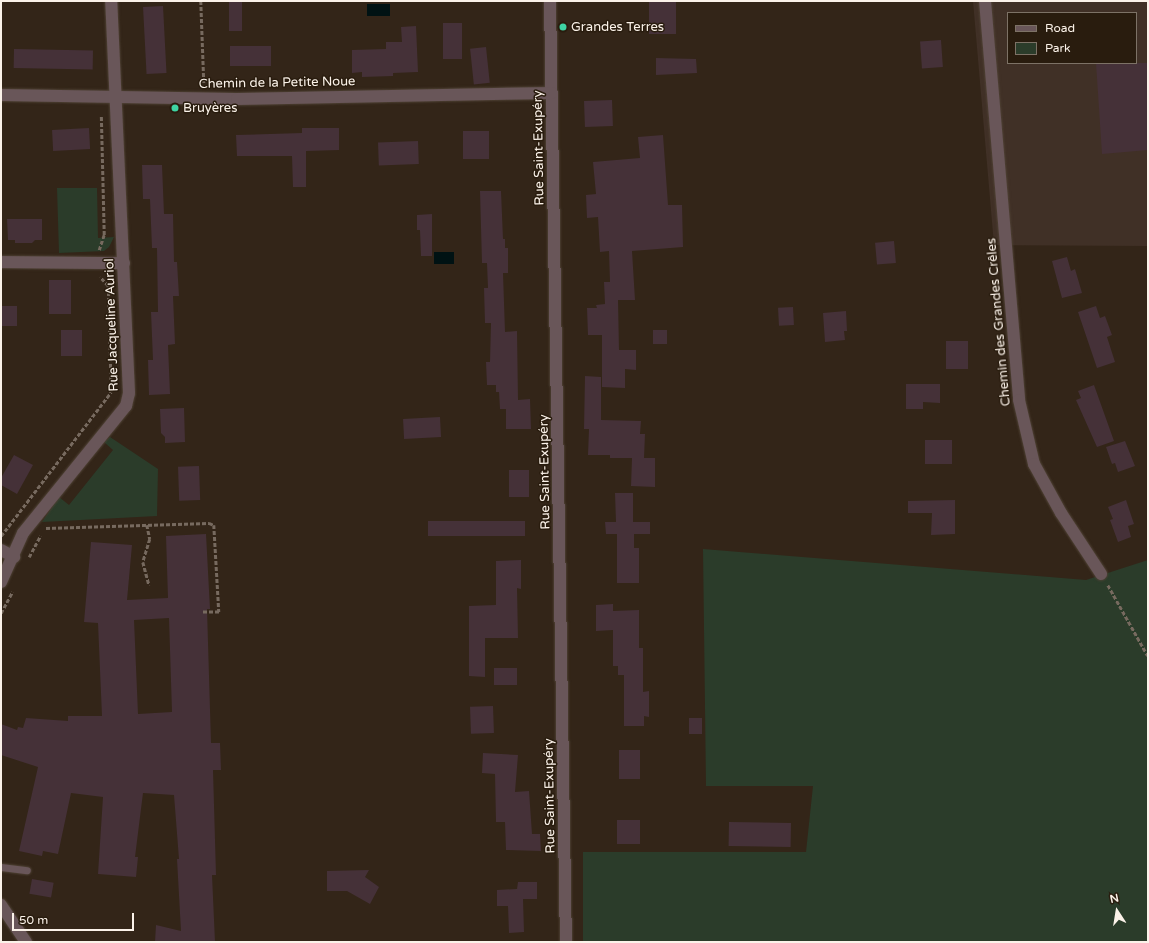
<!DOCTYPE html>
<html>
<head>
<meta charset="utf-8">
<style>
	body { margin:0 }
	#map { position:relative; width:1149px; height:943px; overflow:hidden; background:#332518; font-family:"Varela Round",sans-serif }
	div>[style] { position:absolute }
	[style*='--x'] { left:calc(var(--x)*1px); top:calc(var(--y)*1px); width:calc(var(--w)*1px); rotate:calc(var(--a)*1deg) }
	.commercial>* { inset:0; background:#403026 }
	.green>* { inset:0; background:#2b3c2a }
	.water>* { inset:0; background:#001213; transform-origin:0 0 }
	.building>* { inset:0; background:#453138; transform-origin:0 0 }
	.path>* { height:2.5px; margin-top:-1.25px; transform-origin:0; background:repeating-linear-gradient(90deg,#776a5f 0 4px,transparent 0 6px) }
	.roads { filter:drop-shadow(0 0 1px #4f4235) drop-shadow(0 0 1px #4f4235) }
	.lane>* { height:7px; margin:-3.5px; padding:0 3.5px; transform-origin:3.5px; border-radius:3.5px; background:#695659 }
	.street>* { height:12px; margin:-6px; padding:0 6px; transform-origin:6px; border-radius:6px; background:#695659 }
	.dots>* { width:11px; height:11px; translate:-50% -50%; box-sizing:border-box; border:2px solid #291c0e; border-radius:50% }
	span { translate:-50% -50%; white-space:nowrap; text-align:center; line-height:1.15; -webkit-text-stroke:3px #291c0e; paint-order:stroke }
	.poi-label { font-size:13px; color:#fbf2e9 }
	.left { translate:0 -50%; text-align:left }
	.street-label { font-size:13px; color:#fbf2e9 }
	.frame { position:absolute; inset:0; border:2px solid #fbf2e9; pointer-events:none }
	.legend { position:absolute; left:1007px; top:12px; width:130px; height:52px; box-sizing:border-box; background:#291c0e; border:1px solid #7d7266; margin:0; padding:5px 7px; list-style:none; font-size:12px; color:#fbf2e9 }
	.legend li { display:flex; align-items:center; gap:8px; height:20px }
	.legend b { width:20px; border:1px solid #7d7266 }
	.north { position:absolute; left:1097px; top:891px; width:40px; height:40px; -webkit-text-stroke:3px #291c0e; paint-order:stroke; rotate:348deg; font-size:11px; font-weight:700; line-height:16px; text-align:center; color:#fbf2e9 }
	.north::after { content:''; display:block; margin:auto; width:14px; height:18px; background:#fbf2e9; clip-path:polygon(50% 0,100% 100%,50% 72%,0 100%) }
	.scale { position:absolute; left:12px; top:913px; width:122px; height:18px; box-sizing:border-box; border:2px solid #fbf2e9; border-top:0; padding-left:5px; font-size:12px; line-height:14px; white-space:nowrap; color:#fbf2e9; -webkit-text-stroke:3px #291c0e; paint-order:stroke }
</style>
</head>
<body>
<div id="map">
	<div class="commercial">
		<div style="clip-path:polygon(evenodd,973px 1px,1148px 1px,1148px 246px,994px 245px,973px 1px,1008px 13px,1136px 13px,1136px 63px,1008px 63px,1008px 13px)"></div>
	</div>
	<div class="green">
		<div style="clip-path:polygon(57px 188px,97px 188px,98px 238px,114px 237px,109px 247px,104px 251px,59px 253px)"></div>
		<div style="clip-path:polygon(110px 437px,158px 469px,157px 516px,42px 522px,59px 497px,69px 505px,113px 450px,104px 442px)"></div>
		<div style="clip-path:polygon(703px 549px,1086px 580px,1148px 560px,1148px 942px,583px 942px,583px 852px,806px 852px,813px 786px,706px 786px)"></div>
	</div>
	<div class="water">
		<div style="left:390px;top:4px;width:12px;height:23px;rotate:90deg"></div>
		<div style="left:434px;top:252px;width:20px;height:12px"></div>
	</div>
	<div class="building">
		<div style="left:229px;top:1px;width:13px;height:30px"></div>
		<div style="left:649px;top:1px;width:27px;height:33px"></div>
		<div style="left:163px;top:6px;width:67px;height:20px;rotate:87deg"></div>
		<div style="left:443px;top:23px;width:19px;height:36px"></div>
		<div style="clip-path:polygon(416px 26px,418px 72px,393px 73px,393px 76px,362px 77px,362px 72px,352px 73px,352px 50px,386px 49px,386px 42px,402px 42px,401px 27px)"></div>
		<div style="left:941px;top:40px;width:27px;height:21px;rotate:86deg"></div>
		<div style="left:230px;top:46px;width:41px;height:20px"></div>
		<div style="left:486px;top:47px;width:36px;height:16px;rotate:84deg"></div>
		<div style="left:14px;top:49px;width:79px;height:19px;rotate:1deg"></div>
		<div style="clip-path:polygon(656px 58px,696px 59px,697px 73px,656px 75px)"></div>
		<div style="clip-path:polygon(1096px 63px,1148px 63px,1148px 150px,1102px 154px)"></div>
		<div style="left:612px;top:100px;width:26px;height:28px;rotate:88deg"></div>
		<div style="left:89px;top:128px;width:21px;height:37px;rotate:87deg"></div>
		<div style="clip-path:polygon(302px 128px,339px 128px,339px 150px,306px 151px,306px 187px,293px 187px,292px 156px,237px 156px,236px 135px,302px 133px)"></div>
		<div style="left:489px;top:131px;width:28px;height:26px;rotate:90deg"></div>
		<div style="clip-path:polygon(663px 135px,668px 205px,682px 205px,683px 247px,632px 251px,635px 300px,618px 300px,619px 350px,636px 350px,636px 370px,625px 369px,625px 388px,602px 387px,602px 335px,588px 335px,587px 308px,597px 308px,596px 305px,605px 304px,604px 282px,610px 282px,609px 251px,600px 252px,598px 217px,587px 218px,586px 195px,596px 194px,593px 162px,640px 158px,638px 137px)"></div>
		<div style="left:418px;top:141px;width:23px;height:40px;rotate:88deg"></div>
		<div style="clip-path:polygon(142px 165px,162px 165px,164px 214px,173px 214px,174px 262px,177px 262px,179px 296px,173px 296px,175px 344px,168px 345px,170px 394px,149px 395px,148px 360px,153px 360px,151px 312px,158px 312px,157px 248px,152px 248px,150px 199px,143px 199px)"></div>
		<div style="clip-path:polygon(480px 191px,501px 191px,503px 239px,505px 239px,505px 248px,508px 248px,508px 273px,503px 273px,505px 332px,517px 331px,518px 400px,530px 399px,531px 429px,506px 429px,506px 409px,500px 409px,499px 392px,496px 392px,496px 385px,487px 385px,486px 362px,490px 362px,491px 323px,485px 323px,484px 288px,488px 288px,487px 263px,482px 263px)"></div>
		<div style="clip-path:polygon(432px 214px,432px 256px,421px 256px,420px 230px,417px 230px,417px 215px)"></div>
		<div style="clip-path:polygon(7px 219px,42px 219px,42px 240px,35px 240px,32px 243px,15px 243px,15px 240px,8px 240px)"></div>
		<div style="left:894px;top:241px;width:22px;height:19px;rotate:85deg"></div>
		<div style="clip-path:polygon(1067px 257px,1071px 271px,1075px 269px,1082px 293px,1062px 298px,1052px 261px)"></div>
		<div style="left:49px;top:280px;width:22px;height:34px"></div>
		<div style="left:1px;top:306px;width:16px;height:20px"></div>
		<div style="clip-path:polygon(1096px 306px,1100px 318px,1105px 316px,1112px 335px,1107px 337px,1115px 362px,1097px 368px,1078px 312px)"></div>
		<div style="left:793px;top:307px;width:18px;height:15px;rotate:87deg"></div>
		<div style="clip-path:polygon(846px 311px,847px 331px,844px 331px,845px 340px,825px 342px,823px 313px)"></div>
		<div style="left:61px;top:330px;width:21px;height:26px"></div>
		<div style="left:667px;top:330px;width:14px;height:14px;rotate:90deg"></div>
		<div style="left:968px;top:341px;width:28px;height:22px;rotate:90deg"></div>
		<div style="clip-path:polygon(585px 376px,601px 377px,601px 420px,641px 421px,640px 434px,645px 434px,644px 458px,655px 458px,655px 487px,631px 486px,632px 458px,610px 458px,610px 455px,588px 455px,589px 429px,584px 429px)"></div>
		<div style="clip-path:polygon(906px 384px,940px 384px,940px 403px,923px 402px,923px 409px,906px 409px)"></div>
		<div style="clip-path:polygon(1094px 385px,1114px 441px,1097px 447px,1076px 400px,1081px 398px,1078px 391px)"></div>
		<div style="clip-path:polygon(184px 408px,185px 442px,165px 443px,165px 437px,161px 433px,160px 409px)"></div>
		<div style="left:440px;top:417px;width:20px;height:37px;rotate:87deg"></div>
		<div style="left:925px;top:440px;width:27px;height:24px"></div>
		<div style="clip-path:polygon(1125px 441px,1135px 466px,1118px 472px,1115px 463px,1112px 464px,1106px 447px)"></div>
		<div style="clip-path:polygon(14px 455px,33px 465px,17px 494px,1px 485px,1px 478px)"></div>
		<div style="left:199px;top:466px;width:34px;height:21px;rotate:88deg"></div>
		<div style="left:509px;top:470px;width:20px;height:27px"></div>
		<div style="clip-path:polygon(615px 493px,633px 493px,633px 522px,650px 522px,650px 534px,634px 534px,634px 548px,639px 548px,639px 583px,617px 583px,617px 534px,606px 534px,605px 522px,616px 522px)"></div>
		<div style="clip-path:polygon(955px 500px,955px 534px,931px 535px,932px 513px,908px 513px,908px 501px)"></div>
		<div style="clip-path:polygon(1126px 500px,1134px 524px,1128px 526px,1131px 537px,1118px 542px,1110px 520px,1113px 519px,1108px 507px)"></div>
		<div style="left:525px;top:521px;width:15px;height:97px;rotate:90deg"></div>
		<div style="clip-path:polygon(evenodd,206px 534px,210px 609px,207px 609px,211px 743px,220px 743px,221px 770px,213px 770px,216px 875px,212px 875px,215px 942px,155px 942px,156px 925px,181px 931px,177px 859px,179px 859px,174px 795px,143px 793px,135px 857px,138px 857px,136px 877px,98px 874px,103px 797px,71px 793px,58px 854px,43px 851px,42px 856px,19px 851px,38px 767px,1px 755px,1px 724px,17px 730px,18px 727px,23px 728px,26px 718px,68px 721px,68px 716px,102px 716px,98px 623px,84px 622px,91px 542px,132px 545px,127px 600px,168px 598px,166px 536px,206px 534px,169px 618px,172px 712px,138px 714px,134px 620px,169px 618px)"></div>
		<div style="clip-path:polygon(521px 560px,521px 589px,517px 588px,518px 638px,485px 638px,485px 677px,469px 676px,469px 606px,496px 605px,496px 561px)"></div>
		<div style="clip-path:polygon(613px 604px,613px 611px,639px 610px,639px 648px,643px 648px,643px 692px,649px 691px,649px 717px,644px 716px,644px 726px,624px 726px,624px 675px,618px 675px,618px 666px,613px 666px,613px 630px,596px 631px,596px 605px)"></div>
		<div style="left:494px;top:668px;width:23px;height:17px"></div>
		<div style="left:493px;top:706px;width:27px;height:23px;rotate:88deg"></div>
		<div style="left:689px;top:718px;width:13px;height:16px"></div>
		<div style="left:619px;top:750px;width:21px;height:29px"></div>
		<div style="clip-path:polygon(483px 753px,518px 755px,515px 792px,529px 791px,532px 834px,540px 834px,541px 851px,506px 850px,505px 822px,496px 822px,495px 774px,482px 773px)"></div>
		<div style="left:617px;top:820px;width:23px;height:24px"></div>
		<div style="left:729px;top:822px;width:62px;height:24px;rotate:1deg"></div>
		<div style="clip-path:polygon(369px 870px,365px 877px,379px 887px,370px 904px,347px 891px,327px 891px,327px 871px)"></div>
		<div style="left:32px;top:879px;width:22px;height:15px;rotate:10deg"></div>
		<div style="clip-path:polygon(518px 882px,537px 882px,537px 899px,523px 899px,524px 932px,509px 933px,508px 906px,497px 906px,497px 890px,517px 889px)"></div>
	</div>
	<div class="path">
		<div style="--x:201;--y:1;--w:83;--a:87.9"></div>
		<div style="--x:99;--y:250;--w:16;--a:-72"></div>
		<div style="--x:104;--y:235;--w:119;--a:-91.4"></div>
		<div style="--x:147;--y:525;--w:14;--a:78"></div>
		<div style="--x:150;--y:539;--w:24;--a:107"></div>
		<div style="--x:143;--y:562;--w:24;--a:75"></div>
		<div style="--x:46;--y:528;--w:163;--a:-1.8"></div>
		<div style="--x:209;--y:523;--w:5;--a:22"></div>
		<div style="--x:214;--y:525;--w:87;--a:86.7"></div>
		<div style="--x:219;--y:612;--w:17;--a:180"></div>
		<div style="--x:1;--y:536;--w:181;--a:-52.6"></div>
		<div style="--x:111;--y:392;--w:106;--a:-91.6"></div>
		<div style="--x:108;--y:286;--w:12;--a:-132"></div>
		<div style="--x:29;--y:557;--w:24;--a:-62"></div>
		<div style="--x:1108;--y:585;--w:81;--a:60.6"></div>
		<div style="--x:1;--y:613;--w:24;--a:-62"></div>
	</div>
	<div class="roads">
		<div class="lane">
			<div style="--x:1;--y:867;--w:26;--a:7"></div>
		</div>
		<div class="street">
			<div style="--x:550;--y:1;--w:941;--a:89.03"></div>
			<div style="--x:985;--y:1;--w:400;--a:85.1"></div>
			<div style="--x:1019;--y:400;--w:66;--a:76.8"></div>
			<div style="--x:1034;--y:464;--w:56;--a:61.1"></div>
			<div style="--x:1061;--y:513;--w:73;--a:56.7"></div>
			<div style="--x:1;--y:95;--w:236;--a:1"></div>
			<div style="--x:237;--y:99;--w:315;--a:-1.1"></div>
			<div style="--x:1;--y:262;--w:123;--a:0.5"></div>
			<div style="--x:1;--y:550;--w:15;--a:28"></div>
			<div style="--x:1;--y:582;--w:54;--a:-65.8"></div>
			<div style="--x:23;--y:533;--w:164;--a:-51"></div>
			<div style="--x:126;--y:406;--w:13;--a:-77"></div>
			<div style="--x:129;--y:393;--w:392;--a:-92.6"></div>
			<div style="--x:1;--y:905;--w:45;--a:56"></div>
		</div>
	</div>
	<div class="dots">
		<div style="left:563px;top:27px;background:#3ed4a3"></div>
		<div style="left:175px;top:108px;background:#3ed4a3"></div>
	</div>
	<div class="poi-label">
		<span class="left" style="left:571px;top:27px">Grandes Terres</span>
		<span class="left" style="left:183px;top:108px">Bruyères</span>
	</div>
	<div class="street-label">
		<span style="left:277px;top:83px;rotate:-1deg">Chemin de la Petite Noue</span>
		<span style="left:539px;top:148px;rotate:-91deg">Rue Saint-Exupéry</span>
		<span style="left:999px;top:322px;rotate:-95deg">Chemin des Grandes Crêles</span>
		<span style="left:112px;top:325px;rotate:-92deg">Rue Jacqueline Auriol</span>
		<span style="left:545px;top:472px;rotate:-91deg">Rue Saint-Exupéry</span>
		<span style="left:550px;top:796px;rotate:-91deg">Rue Saint-Exupéry</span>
	</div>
	<div class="frame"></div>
	<ul class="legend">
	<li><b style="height:5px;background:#695659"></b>Road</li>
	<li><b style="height:11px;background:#2b3c2a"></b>Park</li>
	</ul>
	<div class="north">N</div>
	<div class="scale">50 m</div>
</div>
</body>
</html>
